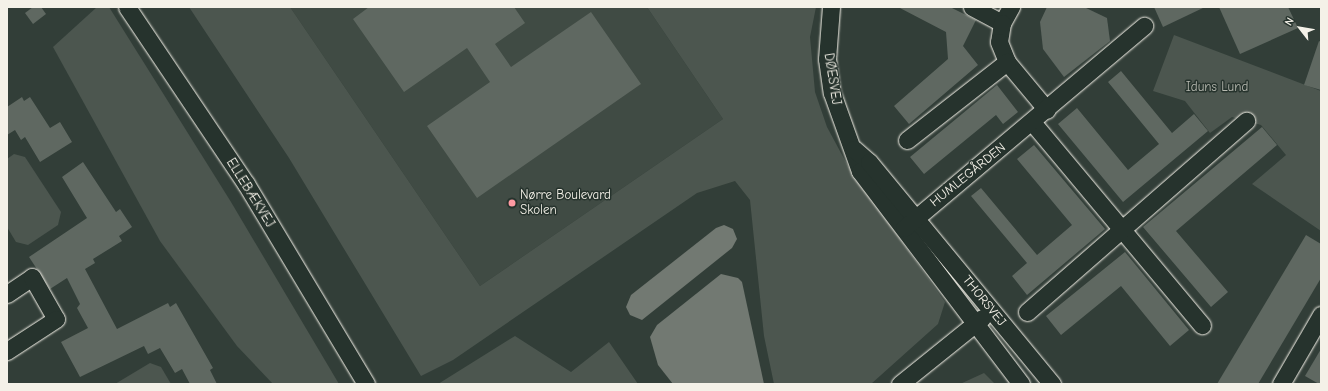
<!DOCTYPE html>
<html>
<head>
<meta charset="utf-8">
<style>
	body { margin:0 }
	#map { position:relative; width:1328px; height:391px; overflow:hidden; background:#323e38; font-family:"Comic Neue",sans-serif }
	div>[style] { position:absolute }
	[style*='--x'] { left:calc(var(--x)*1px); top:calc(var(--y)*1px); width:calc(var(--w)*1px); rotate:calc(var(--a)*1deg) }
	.built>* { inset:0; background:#404b44 }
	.green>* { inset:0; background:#4c564f }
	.water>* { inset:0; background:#727972 }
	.building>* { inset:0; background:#5f6861 }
	.roads { filter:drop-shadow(0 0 1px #f4f1e8) drop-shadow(0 0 1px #f4f1e8) }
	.minor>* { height:17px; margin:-8.5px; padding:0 8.5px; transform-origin:8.5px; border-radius:8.5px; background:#26332d }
	.dots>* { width:11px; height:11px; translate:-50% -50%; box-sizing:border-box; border:2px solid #26332d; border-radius:50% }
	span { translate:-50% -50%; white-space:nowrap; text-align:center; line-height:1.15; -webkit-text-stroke:3px #26332d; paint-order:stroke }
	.street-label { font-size:13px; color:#f4f1e8 }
	.park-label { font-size:13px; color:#b9bbb2 }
	.poi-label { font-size:13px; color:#f4f1e8 }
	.left { translate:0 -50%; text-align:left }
	.frame { position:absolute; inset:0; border:8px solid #f4f1e8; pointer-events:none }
	.north { position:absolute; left:1280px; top:8px; width:40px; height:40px; -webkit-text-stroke:3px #26332d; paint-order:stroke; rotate:301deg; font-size:11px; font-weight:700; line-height:16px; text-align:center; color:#f4f1e8 }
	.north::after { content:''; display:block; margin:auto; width:14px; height:18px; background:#f4f1e8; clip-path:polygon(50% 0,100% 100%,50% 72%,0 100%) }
</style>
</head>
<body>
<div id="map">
	<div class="built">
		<div style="clip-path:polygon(290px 7px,647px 7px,723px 119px,480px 286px)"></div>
	</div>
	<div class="green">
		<div style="clip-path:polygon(97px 7px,109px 7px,231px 202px,339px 384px,273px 384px,237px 346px,160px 241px,53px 47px)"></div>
		<div style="clip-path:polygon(189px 7px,290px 7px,480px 286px,723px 119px,647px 7px,816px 7px,810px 37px,815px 92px,827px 127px,848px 166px,945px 302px,938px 324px,871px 384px,774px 384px,764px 336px,750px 200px,735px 181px,697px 193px,453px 360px,421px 376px,289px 158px)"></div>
		<div style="clip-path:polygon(1174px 35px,1321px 91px,1321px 231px,1252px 184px,1286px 155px,1261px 125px,1232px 117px,1210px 133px,1185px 101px,1153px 91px)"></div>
		<div style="clip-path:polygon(14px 154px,25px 157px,61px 212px,58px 225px,28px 245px,16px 242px,7px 227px,7px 159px)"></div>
		<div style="clip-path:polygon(515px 336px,571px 372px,609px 342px,638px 384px,438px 384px)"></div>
		<div style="clip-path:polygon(150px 363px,161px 367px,171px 384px,115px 384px)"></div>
		<div style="clip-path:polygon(984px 373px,995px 384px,960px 384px)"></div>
	</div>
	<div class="water">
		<div style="clip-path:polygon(724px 225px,733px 229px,737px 239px,732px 248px,642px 320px,630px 315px,626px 307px,631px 295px,716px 228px)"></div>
		<div style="clip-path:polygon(721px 274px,738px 278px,742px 282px,764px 384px,673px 384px,658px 365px,650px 337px,657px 325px)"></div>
	</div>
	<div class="building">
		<div style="clip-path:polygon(33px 7px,41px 7px,46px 14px,33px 24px,25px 13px)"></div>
		<div style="clip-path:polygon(369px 7px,514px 7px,525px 23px,495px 44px,511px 67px,591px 12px,641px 84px,477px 198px,427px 126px,490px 82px,467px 48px,404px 92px,353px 19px)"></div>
		<div style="clip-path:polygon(898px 7px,950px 7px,976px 20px,963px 46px,978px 65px,909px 124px,894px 106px,948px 59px,946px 32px)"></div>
		<div style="clip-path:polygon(1047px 7px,1084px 7px,1107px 18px,1110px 41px,1064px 77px,1043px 49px,1040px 22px)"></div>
		<div style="clip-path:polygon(1154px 7px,1205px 7px,1163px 27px)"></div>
		<div style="clip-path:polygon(1219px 7px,1288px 7px,1298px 28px,1240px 54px)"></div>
		<div style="clip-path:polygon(1319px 41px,1321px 42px,1321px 90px,1304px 85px)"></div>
		<div style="clip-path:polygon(1121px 71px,1172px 133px,1194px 114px,1208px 131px,1123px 202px,1058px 124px,1077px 108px,1128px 170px,1159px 144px,1108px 82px)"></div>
		<div style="clip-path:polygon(997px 85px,1018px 112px,1003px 124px,996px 115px,924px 174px,910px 157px)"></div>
		<div style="clip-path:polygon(22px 97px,24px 101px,30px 97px,50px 128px,60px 122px,72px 142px,40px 162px,25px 137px,21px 140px,15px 130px,7px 135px,7px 107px)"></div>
		<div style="clip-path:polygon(1262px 127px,1277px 145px,1176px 231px,1228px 292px,1211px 307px,1143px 227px)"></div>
		<div style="clip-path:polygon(1034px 145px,1105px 229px,1027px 295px,1012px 276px,1027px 263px,971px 196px,981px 188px,1037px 255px,1072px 225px,1017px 159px)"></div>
		<div style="clip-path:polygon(83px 162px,116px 212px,120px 209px,132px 227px,119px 236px,122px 241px,93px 259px,95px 263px,85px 269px,117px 329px,168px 303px,170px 307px,176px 303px,213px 368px,210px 370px,217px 384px,190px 384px,182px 369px,175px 373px,160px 348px,148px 354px,144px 346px,80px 377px,61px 342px,88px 328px,77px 308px,80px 304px,67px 278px,50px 289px,29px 257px,87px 218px,62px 177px)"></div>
		<div style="clip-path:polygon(1306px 235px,1321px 244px,1321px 278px,1258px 384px,1217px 384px)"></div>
		<div style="clip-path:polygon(1125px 252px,1189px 330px,1170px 346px,1121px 286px,1061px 335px,1046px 316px)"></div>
		<div style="clip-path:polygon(1321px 349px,1321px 384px,1319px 384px,1305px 376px)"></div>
	</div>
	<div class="roads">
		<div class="minor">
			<div style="--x:127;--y:7;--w:213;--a:56.1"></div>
			<div style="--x:246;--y:184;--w:233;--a:59"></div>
			<div style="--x:831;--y:7;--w:52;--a:94.4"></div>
			<div style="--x:827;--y:59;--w:34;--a:82"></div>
			<div style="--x:832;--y:93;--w:83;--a:70.3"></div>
			<div style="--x:860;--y:171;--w:267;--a:52.9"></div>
			<div style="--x:972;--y:7;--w:34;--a:28"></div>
			<div style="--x:1011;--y:7;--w:18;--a:119"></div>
			<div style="--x:1002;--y:23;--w:19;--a:99"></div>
			<div style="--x:999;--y:42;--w:22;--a:68"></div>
			<div style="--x:1007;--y:62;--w:62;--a:50.2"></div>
			<div style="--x:1032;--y:122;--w:265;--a:50.1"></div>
			<div style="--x:907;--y:140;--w:127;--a:-38"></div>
			<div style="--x:854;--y:149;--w:20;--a:41"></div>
			<div style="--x:869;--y:162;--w:288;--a:50.5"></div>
			<div style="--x:904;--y:228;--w:314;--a:-40.1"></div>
			<div style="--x:7;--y:294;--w:30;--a:-34"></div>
			<div style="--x:32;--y:277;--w:48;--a:60.3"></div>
			<div style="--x:56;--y:319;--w:59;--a:146.9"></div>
			<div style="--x:1027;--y:312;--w:291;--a:-41.1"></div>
			<div style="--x:900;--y:384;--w:105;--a:-38.8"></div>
			<div style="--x:1281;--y:384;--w:80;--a:-59.9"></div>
		</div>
	</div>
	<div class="dots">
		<div style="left:512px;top:203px;background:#ff9aa2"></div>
	</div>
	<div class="street-label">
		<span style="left:832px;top:79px;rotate:81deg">DØESVEJ</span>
		<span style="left:968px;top:175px;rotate:-39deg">HUMLEGÅRDEN</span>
		<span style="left:250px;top:193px;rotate:58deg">ELLEBÆKVEJ</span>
		<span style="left:984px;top:301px;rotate:51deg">THORSVEJ</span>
	</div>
	<div class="park-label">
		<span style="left:1217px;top:87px">Iduns Lund</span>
	</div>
	<div class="poi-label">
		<span class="left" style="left:520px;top:203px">Nørre Boulevard<br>Skolen</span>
	</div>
	<div class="frame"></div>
	<div class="north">N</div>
</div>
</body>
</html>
